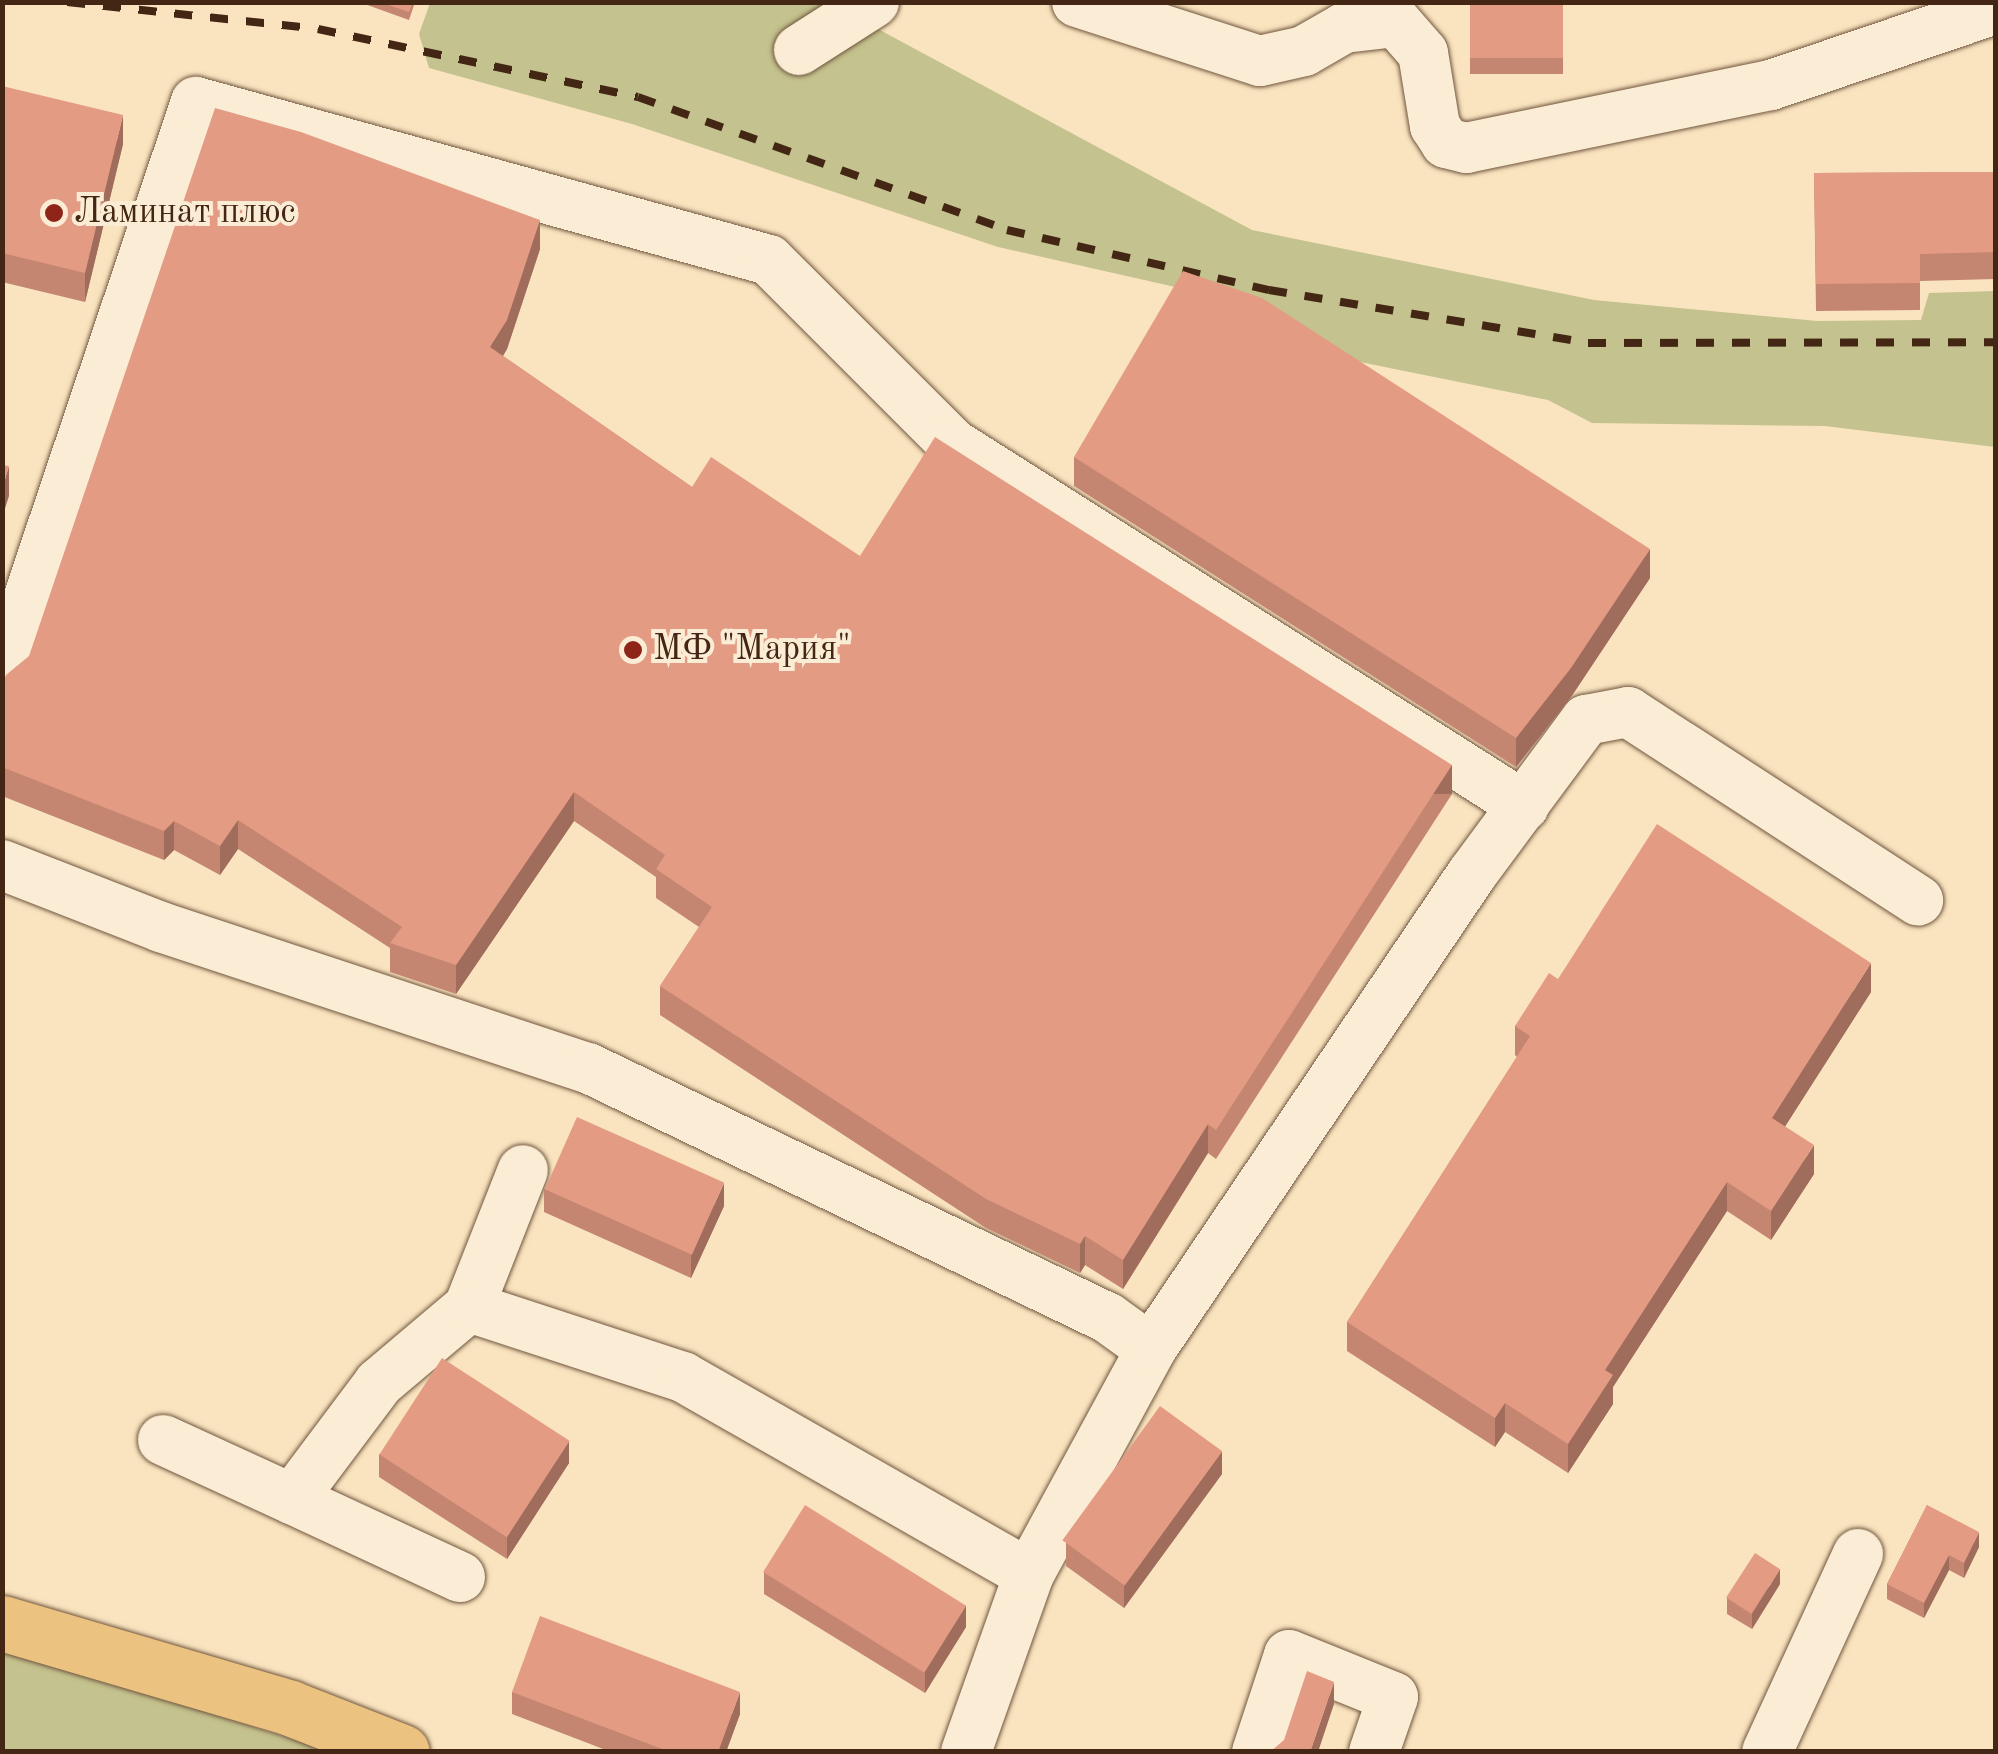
<!DOCTYPE html>
<html>
<head>
<meta charset="utf-8">
<style>
	body { margin:0 }
	#map { position:relative; width:1998px; height:1754px; overflow:hidden; background:#f9e4bf; font-family:"Old Standard TT",serif }
	div>[style] { position:absolute }
	[style*='--x'] { left:calc(var(--x)*1px); top:calc(var(--y)*1px); width:calc(var(--w)*1px); rotate:calc(var(--a)*1deg) }
	.green>* { inset:0; background:#c4c28e }
	.roads { filter:drop-shadow(0 0 2px #71563f) drop-shadow(0 0 2px #71563f) }
	.minor>* { height:50px; margin:-25px; padding:0 25px; transform-origin:25px; border-radius:25px; background:#fbedd5 }
	.major>* { height:55px; margin:-27.5px; padding:0 27.5px; transform-origin:27.5px; border-radius:27.5px; background:#ecc280 }
	.rail>* { height:8px; margin-top:-4px; transform-origin:0; background:repeating-linear-gradient(90deg,#442614 0 18px,transparent 0 36px) }
	.wall>* { inset:0; background:#c48571; transform-origin:0 0 }
	.shaded-wall>* { inset:0; background:#a06c5c; transform-origin:0 0 }
	.building>* { inset:0; background:#e49b83; transform-origin:0 0 }
	.dots>* { width:28px; height:28px; translate:-50% -50%; box-sizing:border-box; border:5px solid #fbedd5; border-radius:50% }
	span { translate:-50% -50%; white-space:nowrap; text-align:center; line-height:1.15; -webkit-text-stroke:8px #fbedd5; paint-order:stroke }
	.poi-label { font-size:35px; color:#442614 }
	.left { translate:0 -50%; text-align:left }
	.frame { position:absolute; inset:0; border:5px solid #442614; pointer-events:none }
</style>
</head>
<body>
<div id="map">
	<div class="green">
		<div style="clip-path:polygon(430px 3px,876px 3px,876px 28px,1252px 230px,1594px 300px,1817px 321px,1921px 320px,1929px 293px,1995px 291px,1995px 447px,1825px 426px,1592px 423px,1548px 400px,1350px 360px,1264px 307px,998px 247px,632px 124px,429px 68px,419px 34px)"></div>
		<div style="clip-path:polygon(2px 1648px,302px 1742px,327px 1751px,3px 1751px)"></div>
	</div>
	<div class="roads">
		<div class="minor">
			<div style="--x:1077;--y:2;--w:192;--a:17.9"></div>
			<div style="--x:1260;--y:61;--w:45;--a:-12.8"></div>
			<div style="--x:1304;--y:51;--w:46;--a:-29.9"></div>
			<div style="--x:1344;--y:28;--w:52;--a:-6.6"></div>
			<div style="--x:1396;--y:22;--w:41;--a:48.9"></div>
			<div style="--x:1423;--y:53;--w:74;--a:80.7"></div>
			<div style="--x:1435;--y:126;--w:20;--a:57"></div>
			<div style="--x:1446;--y:143;--w:21;--a:14"></div>
			<div style="--x:1466;--y:148;--w:311;--a:-11.7"></div>
			<div style="--x:1771;--y:85;--w:237;--a:-18.7"></div>
			<div style="--x:799;--y:50;--w:89;--a:-32.6"></div>
			<div style="--x:2;--y:676;--w:606;--a:-71.33"></div>
			<div style="--x:196;--y:102;--w:594;--a:15.42"></div>
			<div style="--x:769;--y:260;--w:260;--a:45"></div>
			<div style="--x:953;--y:444;--w:676;--a:32.37"></div>
			<div style="--x:2;--y:865;--w:171;--a:21.3"></div>
			<div style="--x:161;--y:927;--w:450;--a:18.3"></div>
			<div style="--x:588;--y:1068;--w:577;--a:25.68"></div>
			<div style="--x:1108;--y:1318;--w:53;--a:35.8"></div>
			<div style="--x:469;--y:1307;--w:147;--a:-68.5"></div>
			<div style="--x:163;--y:1440;--w:142;--a:24.6"></div>
			<div style="--x:460;--y:1577;--w:185;--a:-155.1"></div>
			<div style="--x:292;--y:1499;--w:145;--a:-53.1"></div>
			<div style="--x:379;--y:1383;--w:118;--a:-40.2"></div>
			<div style="--x:469;--y:1307;--w:225;--a:18.1"></div>
			<div style="--x:683;--y:1377;--w:398;--a:29.7"></div>
			<div style="--x:966;--y:1752;--w:189;--a:-70.5"></div>
			<div style="--x:1029;--y:1574;--w:256;--a:-61.5"></div>
			<div style="--x:1151;--y:1349;--w:573;--a:-55.95"></div>
			<div style="--x:1472;--y:874;--w:192;--a:-53.5"></div>
			<div style="--x:1586;--y:720;--w:43;--a:-10.8"></div>
			<div style="--x:1628;--y:712;--w:346;--a:33"></div>
			<div style="--x:1257;--y:1752;--w:102;--a:-71.7"></div>
			<div style="--x:1289;--y:1655;--w:112;--a:22"></div>
			<div style="--x:1393;--y:1697;--w:58;--a:109.1"></div>
			<div style="--x:1767;--y:1752;--w:218;--a:-65.3"></div>
		</div>
		<div class="major">
			<div style="--x:2;--y:1623;--w:300;--a:16.4"></div>
			<div style="--x:290;--y:1708;--w:120;--a:21.4"></div>
		</div>
	</div>
	<div class="rail">
		<div style="--x:67;--y:2;--w:252;--a:6.1"></div>
		<div style="--x:318;--y:29;--w:327;--a:12"></div>
		<div style="--x:638;--y:97;--w:392;--a:19.8"></div>
		<div style="--x:1007;--y:230;--w:269;--a:12.9"></div>
		<div style="--x:1269;--y:290;--w:323;--a:9.4"></div>
		<div style="--x:1588;--y:343;--w:408;--a:-0.1"></div>
	</div>
	<div class="wall">
		<div style="clip-path:polygon(359px 2px,415px 2px,409px 20px)"></div>
		<div style="left:1470px;top:2px;width:93px;height:72px"></div>
		<div style="clip-path:polygon(2px 86px,123px 144px,85px 302px,2px 282px)"></div>
		<div style="clip-path:polygon(1996px 172px,1996px 279px,1920px 281px,1920px 310px,1816px 311px,1814px 173px)"></div>
		<div style="clip-path:polygon(540px 249px,507px 349px,503px 356px,692px 487px,860px 556px,1452px 794px,1216px 1159px,1208px 1153px,1123px 1289px,1085px 1265px,1080px 1273px,986px 1228px,660px 1015px,660px 986px,699px 927px,656px 898px,656px 877px,574px 821px,456px 994px,390px 972px,390px 948px,238px 849px,220px 875px,174px 850px,164px 860px,2px 796px,2px 685px)"></div>
		<div style="clip-path:polygon(1074px 457px,1650px 578px,1571px 697px,1516px 767px,1074px 486px)"></div>
		<div style="clip-path:polygon(1558px 979px,1871px 992px,1785px 1126px,1814px 1174px,1771px 1240px,1727px 1211px,1613px 1387px,1613px 1404px,1568px 1473px,1505px 1432px,1495px 1447px,1347px 1351px,1347px 1322px,1517px 1057px,1515px 1055px,1515px 1026px)"></div>
		<div style="clip-path:polygon(544px 1189px,724px 1206px,691px 1278px,544px 1212px)"></div>
		<div style="clip-path:polygon(379px 1454px,569px 1463px,507px 1559px,379px 1477px)"></div>
		<div style="clip-path:polygon(1222px 1474px,1124px 1608px,1066px 1566px,1066px 1543px)"></div>
		<div style="clip-path:polygon(1927px 1505px,1979px 1547px,1964px 1578px,1949px 1570px,1924px 1618px,1887px 1599px,1887px 1584px)"></div>
		<div style="clip-path:polygon(764px 1572px,966px 1627px,925px 1693px,764px 1594px)"></div>
		<div style="clip-path:polygon(1780px 1584px,1752px 1629px,1727px 1614px,1727px 1598px)"></div>
		<div style="clip-path:polygon(512px 1692px,740px 1714px,726px 1752px,611px 1752px,512px 1714px)"></div>
	</div>
	<div class="shaded-wall">
		<div style="clip-path:polygon(123px 115px,123px 144px,85px 302px,85px 273px)"></div>
		<div style="clip-path:polygon(540px 220px,540px 249px,507px 349px,490px 376px,490px 347px)"></div>
		<div style="clip-path:polygon(9px 466px,9px 496px,2px 518px,2px 489px)"></div>
		<div style="clip-path:polygon(1650px 549px,1650px 578px,1571px 697px,1516px 767px,1516px 738px)"></div>
		<div style="left:1452px;top:765px;width:29px;height:435px;rotate:90deg"></div>
		<div style="clip-path:polygon(574px 792px,574px 821px,456px 994px,456px 965px)"></div>
		<div style="clip-path:polygon(238px 820px,238px 849px,220px 875px,220px 846px)"></div>
		<div style="clip-path:polygon(174px 821px,174px 850px,164px 860px,164px 831px)"></div>
		<div style="clip-path:polygon(1871px 963px,1871px 992px,1772px 1147px,1772px 1118px)"></div>
		<div style="clip-path:polygon(1208px 1124px,1208px 1153px,1123px 1289px,1123px 1260px)"></div>
		<div style="clip-path:polygon(1814px 1145px,1814px 1174px,1771px 1240px,1771px 1211px)"></div>
		<div style="clip-path:polygon(1727px 1182px,1727px 1211px,1613px 1387px,1613px 1404px,1568px 1473px,1568px 1444px,1605px 1370px)"></div>
		<div style="clip-path:polygon(724px 1183px,724px 1206px,691px 1278px,691px 1256px)"></div>
		<div style="clip-path:polygon(1085px 1236px,1085px 1265px,1080px 1273px,1080px 1244px)"></div>
		<div style="clip-path:polygon(1505px 1403px,1505px 1432px,1495px 1447px,1495px 1418px)"></div>
		<div style="clip-path:polygon(569px 1441px,569px 1463px,507px 1559px,507px 1537px)"></div>
		<div style="clip-path:polygon(1222px 1451px,1222px 1474px,1124px 1608px,1124px 1586px)"></div>
		<div style="clip-path:polygon(1979px 1532px,1979px 1547px,1964px 1578px,1964px 1563px)"></div>
		<div style="clip-path:polygon(1949px 1555px,1949px 1570px,1924px 1618px,1924px 1603px)"></div>
		<div style="clip-path:polygon(1780px 1569px,1780px 1584px,1752px 1629px,1752px 1614px)"></div>
		<div style="clip-path:polygon(966px 1605px,966px 1627px,925px 1693px,925px 1671px)"></div>
		<div style="clip-path:polygon(1334px 1682px,1334px 1704px,1318px 1752px,1310px 1752px)"></div>
		<div style="clip-path:polygon(740px 1692px,740px 1714px,726px 1752px,718px 1752px)"></div>
	</div>
	<div class="building">
		<div style="clip-path:polygon(380px 2px,413px 2px,409px 12px)"></div>
		<div style="left:1470px;top:2px;width:93px;height:56px"></div>
		<div style="clip-path:polygon(2px 86px,123px 115px,85px 273px,2px 253px)"></div>
		<div style="clip-path:polygon(215px 108px,301px 132px,540px 220px,507px 320px,490px 347px,692px 487px,711px 457px,860px 556px,935px 437px,1452px 765px,1216px 1130px,1208px 1124px,1123px 1260px,1085px 1236px,1080px 1244px,986px 1199px,660px 986px,712px 907px,656px 869px,665px 855px,574px 792px,456px 965px,390px 943px,402px 927px,238px 820px,220px 846px,174px 821px,164px 831px,2px 767px,2px 685px,6px 675px,29px 656px)"></div>
		<div style="clip-path:polygon(1996px 172px,1996px 252px,1920px 254px,1920px 283px,1816px 284px,1814px 173px)"></div>
		<div style="clip-path:polygon(1183px 271px,1262px 298px,1650px 549px,1571px 668px,1516px 738px,1074px 457px)"></div>
		<div style="clip-path:polygon(2px 465px,9px 466px,2px 489px)"></div>
		<div style="clip-path:polygon(1657px 824px,1871px 963px,1772px 1118px,1814px 1145px,1771px 1211px,1727px 1182px,1605px 1370px,1613px 1375px,1568px 1444px,1505px 1403px,1495px 1418px,1347px 1322px,1530px 1036px,1515px 1026px,1549px 973px,1558px 979px)"></div>
		<div style="left:577px;top:1117px;width:161px;height:79px;rotate:24deg"></div>
		<div style="left:442px;top:1358px;width:152px;height:115px;rotate:33deg"></div>
		<div style="left:1160px;top:1406px;width:77px;height:166px;rotate:36deg"></div>
		<div style="left:805px;top:1505px;width:190px;height:79px;rotate:32deg"></div>
		<div style="clip-path:polygon(1927px 1505px,1979px 1532px,1964px 1563px,1949px 1555px,1924px 1603px,1887px 1584px)"></div>
		<div style="left:1755px;top:1553px;width:30px;height:53px;rotate:33deg"></div>
		<div style="clip-path:polygon(540px 1616px,740px 1692px,718px 1752px,670px 1752px,512px 1692px)"></div>
		<div style="clip-path:polygon(1307px 1671px,1334px 1682px,1310px 1752px,1270px 1752px,1284px 1740px)"></div>
	</div>
	<div class="dots">
		<div style="left:54px;top:213px;background:#8f2418"></div>
		<div style="left:633px;top:650px;background:#8f2418"></div>
	</div>
	<div class="poi-label">
		<span class="left" style="left:74px;top:213px">Ламинат плюс</span>
		<span class="left" style="left:653px;top:650px">МФ "Мария"</span>
	</div>
	<div class="frame"></div>
</div>
</body>
</html>
